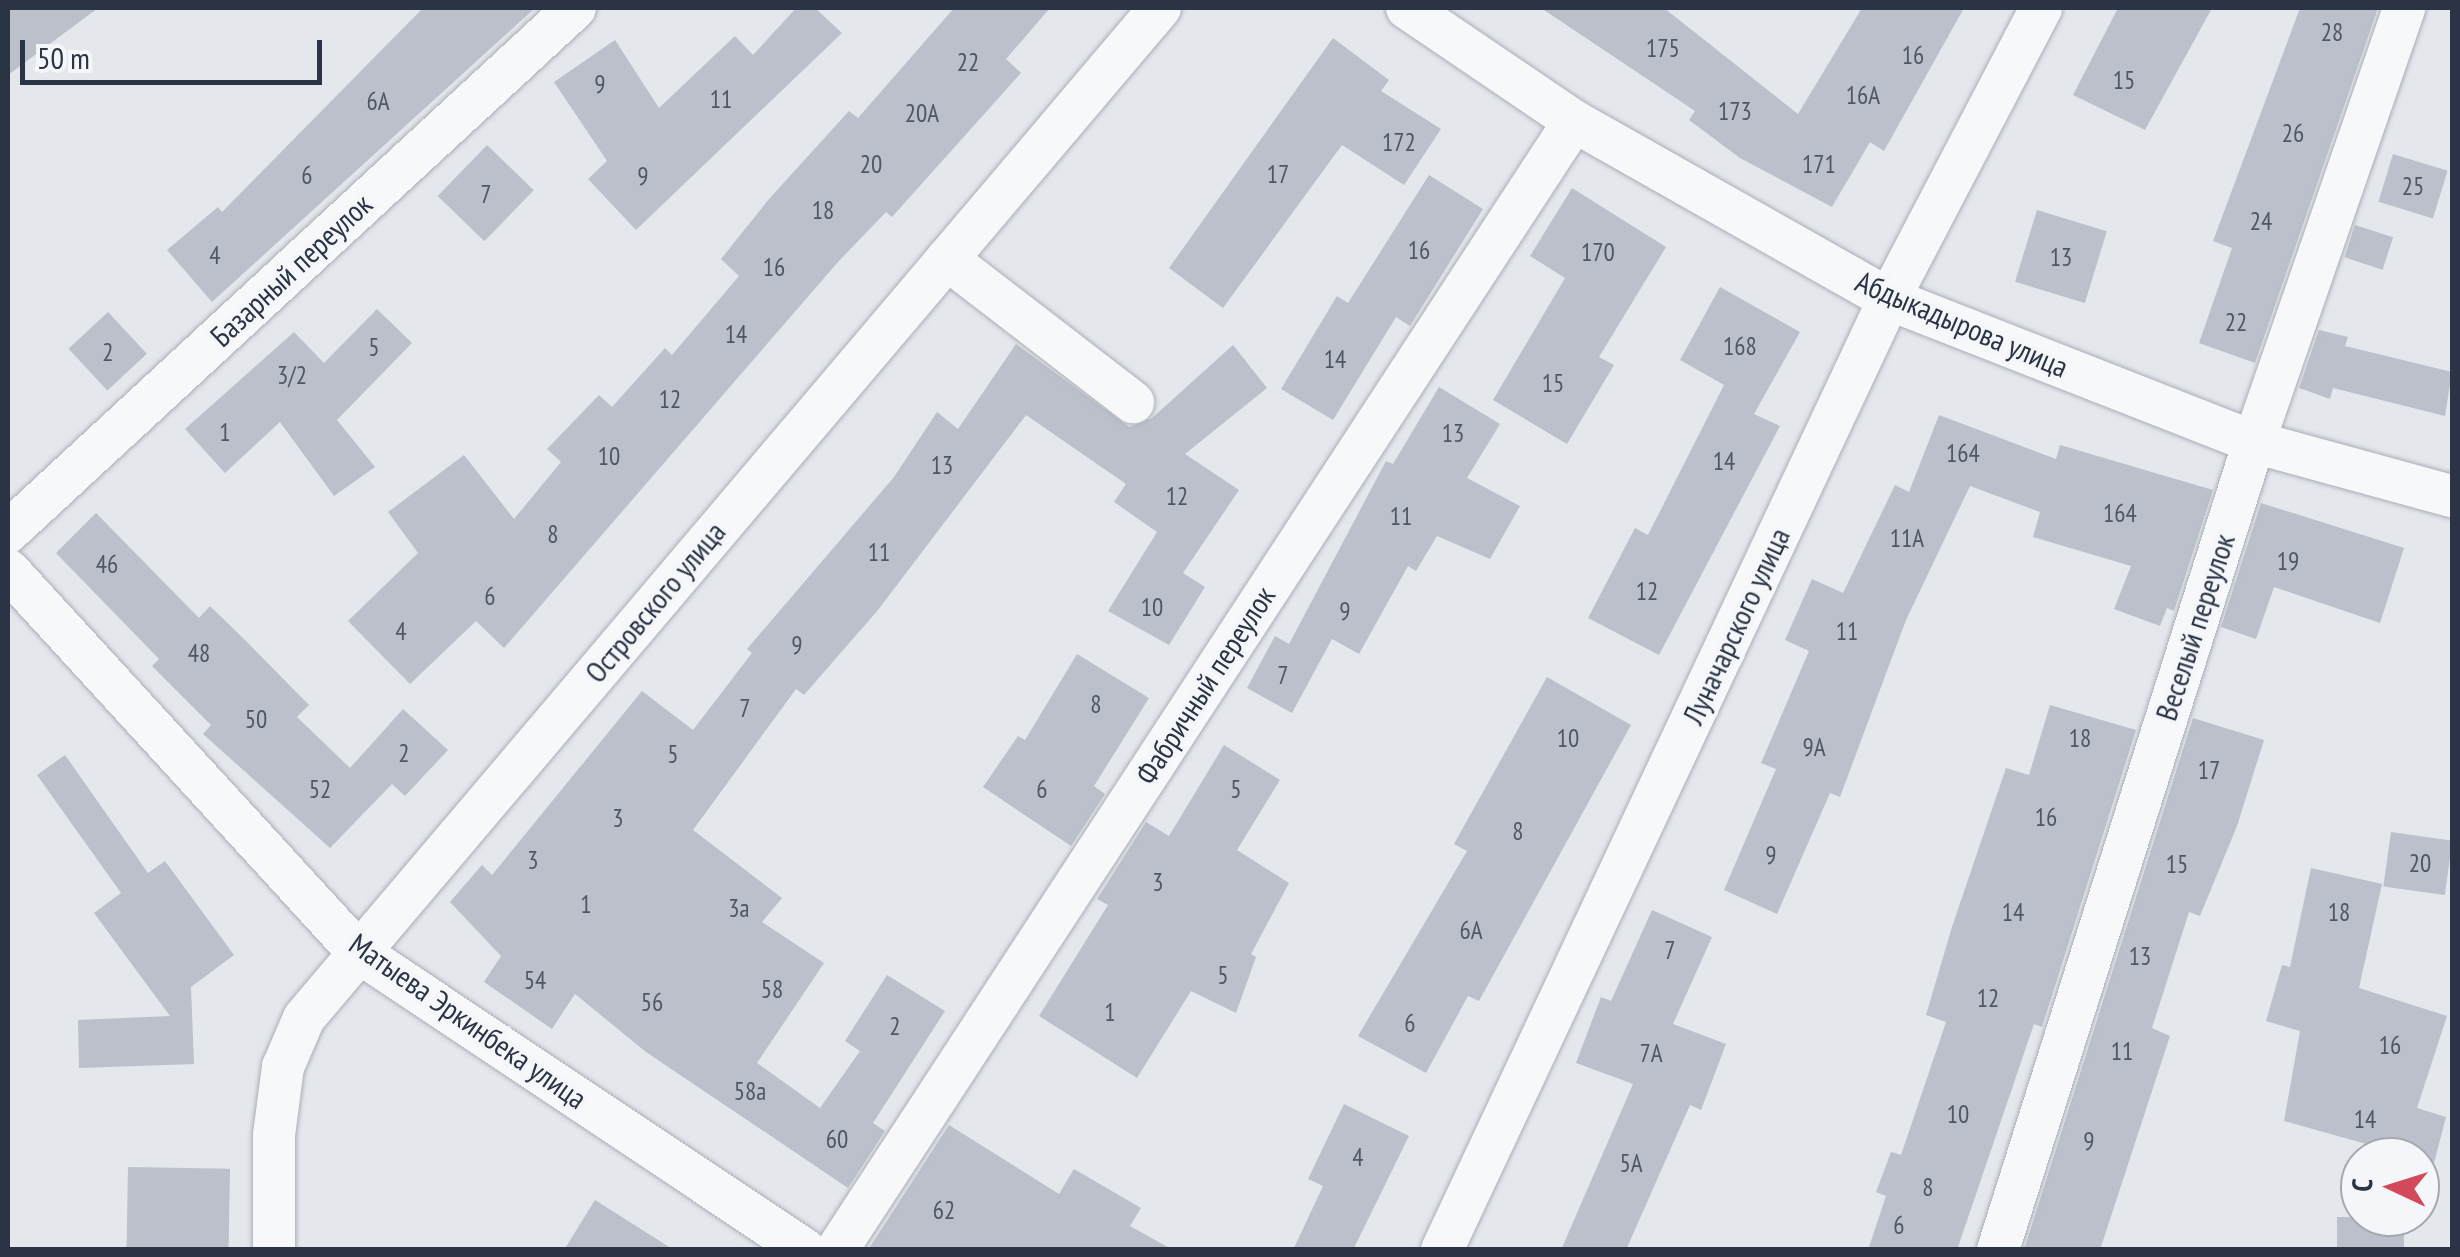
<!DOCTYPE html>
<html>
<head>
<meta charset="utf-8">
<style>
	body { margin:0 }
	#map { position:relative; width:2460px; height:1257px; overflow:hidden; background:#e4e7ec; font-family:"PT Sans Narrow",sans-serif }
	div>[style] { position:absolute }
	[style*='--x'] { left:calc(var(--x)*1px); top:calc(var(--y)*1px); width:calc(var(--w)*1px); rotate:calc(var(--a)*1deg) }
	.building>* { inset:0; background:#bbc0ca; transform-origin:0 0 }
	.roads { filter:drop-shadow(0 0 2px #a9aeb7) drop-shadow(0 0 2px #a9aeb7) }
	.street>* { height:42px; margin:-21px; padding:0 21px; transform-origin:21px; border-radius:21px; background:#f7f8fa }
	span { translate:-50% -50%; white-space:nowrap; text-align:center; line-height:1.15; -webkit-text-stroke:8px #f4f6f9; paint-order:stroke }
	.number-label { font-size:25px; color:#4f5766 }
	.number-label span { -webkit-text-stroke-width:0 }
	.street-label { font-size:30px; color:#2b3445 }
	.frame { position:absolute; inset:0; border:10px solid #2b3445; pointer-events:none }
	.north { position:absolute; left:2340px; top:1137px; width:100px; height:100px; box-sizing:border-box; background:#f4f6f9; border:2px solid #a4a8b1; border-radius:50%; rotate:274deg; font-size:28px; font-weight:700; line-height:40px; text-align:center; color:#2b3445 }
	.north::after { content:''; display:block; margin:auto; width:35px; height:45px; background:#d1495b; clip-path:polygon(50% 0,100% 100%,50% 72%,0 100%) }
	.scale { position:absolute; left:20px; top:40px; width:302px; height:45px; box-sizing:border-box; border:5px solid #2b3445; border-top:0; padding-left:12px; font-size:30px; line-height:35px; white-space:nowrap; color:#2b3445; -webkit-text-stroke:8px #f4f6f9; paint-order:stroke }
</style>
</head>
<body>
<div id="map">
	<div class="building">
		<div style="clip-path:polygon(8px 8px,98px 8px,8px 75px)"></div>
		<div style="clip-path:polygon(423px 8px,535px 8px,212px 302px,167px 250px,218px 207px,222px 212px)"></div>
		<div style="clip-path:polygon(796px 8px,815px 8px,842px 33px,636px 230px,588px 179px,607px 161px,554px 82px,615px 40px,659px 108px,735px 36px,753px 55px)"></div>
		<div style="clip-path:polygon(954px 8px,1050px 8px,1006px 59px,1021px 73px,892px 217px,886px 212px,838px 262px,504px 648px,476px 621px,410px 684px,348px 621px,418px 553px,388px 512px,464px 455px,514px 519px,561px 462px,547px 449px,599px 395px,612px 407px,665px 348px,672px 355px,739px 276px,721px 259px,769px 199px,849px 111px,858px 118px)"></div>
		<div style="clip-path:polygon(1541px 8px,1664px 8px,1798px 114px,1862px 8px,1964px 8px,1884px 151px,1870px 142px,1832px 207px,1740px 158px,1689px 120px,1695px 111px)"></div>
		<div style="clip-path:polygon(2118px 8px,2212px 8px,2145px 130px,2073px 95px)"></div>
		<div style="clip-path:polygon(2300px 8px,2378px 8px,2255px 363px,2199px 343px,2232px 248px,2213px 241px)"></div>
		<div style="clip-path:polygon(1333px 38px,1389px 80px,1381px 91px,1441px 129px,1404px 185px,1342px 145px,1223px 308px,1169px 268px)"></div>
		<div style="left:487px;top:145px;width:65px;height:71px;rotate:44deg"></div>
		<div style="left:2393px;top:154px;width:57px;height:50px;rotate:17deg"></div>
		<div style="clip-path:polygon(1429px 175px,1483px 209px,1410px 326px,1396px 317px,1333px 420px,1281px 389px,1337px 296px,1348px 303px)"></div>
		<div style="clip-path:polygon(1572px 188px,1666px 247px,1599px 357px,1614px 365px,1567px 444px,1493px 400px,1565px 278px,1530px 256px)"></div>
		<div style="left:2037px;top:210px;width:73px;height:75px;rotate:17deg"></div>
		<div style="left:2355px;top:225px;width:40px;height:34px;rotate:18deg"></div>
		<div style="clip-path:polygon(1720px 287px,1800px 332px,1754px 414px,1780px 426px,1659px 655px,1588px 618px,1635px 528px,1648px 535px,1724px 385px,1680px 360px)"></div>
		<div style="clip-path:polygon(377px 309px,412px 343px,337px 420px,375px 467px,334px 496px,280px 422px,225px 473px,185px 429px,294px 332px,324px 363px)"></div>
		<div style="left:108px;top:312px;width:57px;height:54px;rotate:47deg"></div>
		<div style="clip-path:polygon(2319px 330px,2348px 337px,2345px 346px,2452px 372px,2445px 416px,2333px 388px,2330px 399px,2299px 388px)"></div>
		<div style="clip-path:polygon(1016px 344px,1129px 427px,1152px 418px,1233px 345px,1267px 388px,1185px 454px,1239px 490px,1183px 573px,1205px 587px,1169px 645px,1108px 611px,1157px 532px,1114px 502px,1126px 484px,1026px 415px,878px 610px,804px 695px,796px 689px,693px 830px,782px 898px,762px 922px,824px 963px,757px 1063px,820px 1108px,860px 1051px,845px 1041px,887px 975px,945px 1011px,873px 1123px,885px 1131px,848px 1188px,646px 1052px,575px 994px,552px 1029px,484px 982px,501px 956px,450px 902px,482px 865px,492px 875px,642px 691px,693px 730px,752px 653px,747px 649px,894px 477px,937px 412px,958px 429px)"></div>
		<div style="clip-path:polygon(1439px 387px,1500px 424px,1467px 478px,1520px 506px,1490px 559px,1437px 536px,1416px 571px,1408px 566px,1359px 654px,1332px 639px,1292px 713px,1247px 688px,1275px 636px,1289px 644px,1386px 461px,1393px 464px)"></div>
		<div style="clip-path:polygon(1939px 415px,2056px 459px,2060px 445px,2213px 490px,2174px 611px,2167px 608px,2160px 626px,2114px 609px,2131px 566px,2033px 537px,2040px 512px,1970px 486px,1906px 620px,1840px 797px,1830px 793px,1777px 914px,1724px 890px,1776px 769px,1761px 763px,1809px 651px,1785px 640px,1812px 579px,1843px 593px,1895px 485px,1909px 492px)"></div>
		<div style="clip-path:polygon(2261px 503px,2404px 548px,2380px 623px,2274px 587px,2256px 639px,2221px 627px)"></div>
		<div style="clip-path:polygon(96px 513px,199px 618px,210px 606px,246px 641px,309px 705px,297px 717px,350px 768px,403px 709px,448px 750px,405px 796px,392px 784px,330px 848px,203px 734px,211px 725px,152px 666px,159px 659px,56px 553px)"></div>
		<div style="clip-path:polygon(1077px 654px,1149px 698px,1094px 786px,1105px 794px,1071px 846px,983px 787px,1018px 736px,1025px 740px)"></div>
		<div style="clip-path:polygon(1547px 677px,1631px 725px,1479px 1001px,1468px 996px,1426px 1073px,1358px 1036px,1467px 851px,1454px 844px)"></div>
		<div style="clip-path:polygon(2050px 705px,2136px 730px,2042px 1027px,2034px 1024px,1957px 1250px,1868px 1250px,1886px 1196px,1876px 1192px,1891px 1152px,1901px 1155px,1946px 1022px,1926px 1015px,1952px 927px,2006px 768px,2029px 775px)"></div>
		<div style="clip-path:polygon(2193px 718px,2264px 740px,2237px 826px,2200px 916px,2189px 912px,2152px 1028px,2170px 1036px,2100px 1250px,2024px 1250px)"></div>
		<div style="clip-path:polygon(1224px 745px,1280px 780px,1237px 850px,1289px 883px,1251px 954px,1256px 957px,1236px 1013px,1191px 991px,1137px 1078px,1039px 1016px,1108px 905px,1097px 899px,1146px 822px,1169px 836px)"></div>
		<div style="clip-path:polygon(65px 755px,148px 873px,165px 861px,234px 955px,191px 987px,194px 1064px,79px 1068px,78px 1020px,170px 1016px,94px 913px,121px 893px,37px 775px)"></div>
		<div style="left:2391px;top:832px;width:62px;height:55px;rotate:8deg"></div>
		<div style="clip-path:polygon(2311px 868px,2382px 884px,2359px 988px,2447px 1016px,2417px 1108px,2446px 1117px,2434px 1163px,2284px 1121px,2300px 1031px,2266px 1021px,2282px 965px,2290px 967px)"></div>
		<div style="clip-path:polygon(1652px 910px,1712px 937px,1673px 1024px,1726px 1044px,1701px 1110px,1690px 1105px,1626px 1250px,1561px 1250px,1633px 1084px,1576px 1063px,1601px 997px,1611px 1001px)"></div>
		<div style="clip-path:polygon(1344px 1104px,1409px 1136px,1353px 1250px,1293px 1250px,1323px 1186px,1308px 1179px)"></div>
		<div style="clip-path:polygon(949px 1125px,1059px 1194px,1074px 1169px,1141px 1208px,1130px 1226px,1173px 1250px,868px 1250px)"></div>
		<div style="left:128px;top:1167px;width:102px;height:83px;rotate:1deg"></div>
		<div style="clip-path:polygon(595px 1200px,674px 1250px,564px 1250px)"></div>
		<div style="left:2337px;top:1217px;width:67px;height:34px"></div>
	</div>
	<div class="roads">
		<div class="street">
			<div style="--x:1407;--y:8;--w:202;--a:34.1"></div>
			<div style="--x:1574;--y:121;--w:362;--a:29.5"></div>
			<div style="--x:1889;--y:299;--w:392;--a:21.4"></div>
			<div style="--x:2254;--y:442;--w:205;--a:15.3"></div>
			<div style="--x:947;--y:259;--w:235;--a:37.6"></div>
			<div style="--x:8;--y:532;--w:772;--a:-42.74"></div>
			<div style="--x:8;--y:570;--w:517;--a:47.51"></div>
			<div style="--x:357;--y:951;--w:539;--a:33.72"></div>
			<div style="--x:274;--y:1250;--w:115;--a:-90"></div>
			<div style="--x:274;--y:1135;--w:69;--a:-82.5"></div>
			<div style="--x:283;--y:1067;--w:53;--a:-66.8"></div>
			<div style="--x:304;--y:1018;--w:1324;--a:-49.72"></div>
			<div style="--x:837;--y:1250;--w:1348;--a:-56.86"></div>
			<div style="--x:1442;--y:1250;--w:1051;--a:-64.82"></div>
			<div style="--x:1889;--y:299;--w:328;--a:-62.4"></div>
			<div style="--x:1998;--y:1250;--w:848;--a:-72.42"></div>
			<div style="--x:2254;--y:442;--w:459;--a:-70.9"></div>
		</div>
	</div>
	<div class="number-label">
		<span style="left:2332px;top:32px">28</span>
		<span style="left:1663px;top:48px">175</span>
		<span style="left:1913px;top:55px">16</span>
		<span style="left:968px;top:62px">22</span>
		<span style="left:2124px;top:80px">15</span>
		<span style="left:600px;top:84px">9</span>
		<span style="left:1863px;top:95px">16А</span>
		<span style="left:721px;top:99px">11</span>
		<span style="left:378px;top:101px">6А</span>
		<span style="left:1735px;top:111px">173</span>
		<span style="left:922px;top:113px">20А</span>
		<span style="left:2293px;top:133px">26</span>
		<span style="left:1399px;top:142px">172</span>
		<span style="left:871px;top:164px">20</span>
		<span style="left:1819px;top:164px">171</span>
		<span style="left:1278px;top:174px">17</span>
		<span style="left:307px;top:175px">6</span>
		<span style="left:643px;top:176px">9</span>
		<span style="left:2413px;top:186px">25</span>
		<span style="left:486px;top:194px">7</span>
		<span style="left:823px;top:210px">18</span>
		<span style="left:2261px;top:221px">24</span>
		<span style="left:1419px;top:250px">16</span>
		<span style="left:1598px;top:252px">170</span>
		<span style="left:215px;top:255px">4</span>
		<span style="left:2061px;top:257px">13</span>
		<span style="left:774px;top:267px">16</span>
		<span style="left:2236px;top:322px">22</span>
		<span style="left:736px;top:334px">14</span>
		<span style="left:1740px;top:346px">168</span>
		<span style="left:374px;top:347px">5</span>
		<span style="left:108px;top:352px">2</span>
		<span style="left:1335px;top:359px">14</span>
		<span style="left:292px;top:375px">3/2</span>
		<span style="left:1553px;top:383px">15</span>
		<span style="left:670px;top:399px">12</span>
		<span style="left:225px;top:432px">1</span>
		<span style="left:1453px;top:433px">13</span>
		<span style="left:1963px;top:453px">164</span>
		<span style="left:609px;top:456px">10</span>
		<span style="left:1724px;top:461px">14</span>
		<span style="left:942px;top:465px">13</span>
		<span style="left:1177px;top:496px">12</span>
		<span style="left:2120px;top:513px">164</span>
		<span style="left:1401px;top:516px">11</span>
		<span style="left:553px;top:534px">8</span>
		<span style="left:1907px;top:538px">11А</span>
		<span style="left:879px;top:552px">11</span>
		<span style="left:2288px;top:561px">19</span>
		<span style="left:107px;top:564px">46</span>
		<span style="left:1647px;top:591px">12</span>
		<span style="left:490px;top:596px">6</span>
		<span style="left:1152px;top:607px">10</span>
		<span style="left:1345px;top:611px">9</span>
		<span style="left:401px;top:631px">4</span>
		<span style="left:1847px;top:631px">11</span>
		<span style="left:797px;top:645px">9</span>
		<span style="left:199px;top:653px">48</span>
		<span style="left:1283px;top:675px">7</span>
		<span style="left:1096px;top:704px">8</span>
		<span style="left:745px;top:708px">7</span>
		<span style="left:256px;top:719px">50</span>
		<span style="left:1568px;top:738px">10</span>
		<span style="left:2080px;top:738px">18</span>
		<span style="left:1814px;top:747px">9А</span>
		<span style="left:404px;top:753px">2</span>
		<span style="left:673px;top:754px">5</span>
		<span style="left:2209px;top:770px">17</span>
		<span style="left:320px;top:789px">52</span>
		<span style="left:1042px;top:789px">6</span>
		<span style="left:1236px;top:789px">5</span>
		<span style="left:2046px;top:817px">16</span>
		<span style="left:618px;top:818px">3</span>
		<span style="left:1518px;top:831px">8</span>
		<span style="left:1771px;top:855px">9</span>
		<span style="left:533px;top:860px">3</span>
		<span style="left:2420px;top:863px">20</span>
		<span style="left:2177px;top:864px">15</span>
		<span style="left:1158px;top:882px">3</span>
		<span style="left:586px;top:904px">1</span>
		<span style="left:739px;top:908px">3a</span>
		<span style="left:2013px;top:912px">14</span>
		<span style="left:2339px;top:912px">18</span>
		<span style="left:1471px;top:930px">6А</span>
		<span style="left:1670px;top:950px">7</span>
		<span style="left:2140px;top:956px">13</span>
		<span style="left:1223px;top:975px">5</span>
		<span style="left:535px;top:980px">54</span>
		<span style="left:772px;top:989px">58</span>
		<span style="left:1988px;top:998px">12</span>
		<span style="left:652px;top:1002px">56</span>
		<span style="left:1110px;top:1012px">1</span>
		<span style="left:1410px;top:1023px">6</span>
		<span style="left:895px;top:1026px">2</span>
		<span style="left:2390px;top:1045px">16</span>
		<span style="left:2122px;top:1051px">11</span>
		<span style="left:1651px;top:1053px">7А</span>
		<span style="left:750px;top:1091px">58a</span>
		<span style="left:1958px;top:1114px">10</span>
		<span style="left:2365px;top:1119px">14</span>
		<span style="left:837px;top:1139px">60</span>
		<span style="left:2089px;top:1141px">9</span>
		<span style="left:1358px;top:1157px">4</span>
		<span style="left:1631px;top:1163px">5А</span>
		<span style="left:1928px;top:1187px">8</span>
		<span style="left:944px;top:1210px">62</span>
		<span style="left:1899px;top:1225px">6</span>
	</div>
	<div class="street-label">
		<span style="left:291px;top:270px;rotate:-43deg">Базарный переулок</span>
		<span style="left:1962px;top:324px;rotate:23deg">Абдыкадырова улица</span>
		<span style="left:655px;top:602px;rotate:-50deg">Островского улица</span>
		<span style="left:1736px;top:626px;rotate:-65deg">Луначарского улица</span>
		<span style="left:2195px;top:627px;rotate:-72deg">Веселый переулок</span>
		<span style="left:1205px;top:685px;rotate:-57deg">Фабричный переулок</span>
		<span style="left:468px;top:1021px;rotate:35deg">Матыева Эркинбека улица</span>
	</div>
	<div class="frame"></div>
	<div class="north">С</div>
	<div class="scale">50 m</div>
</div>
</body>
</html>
